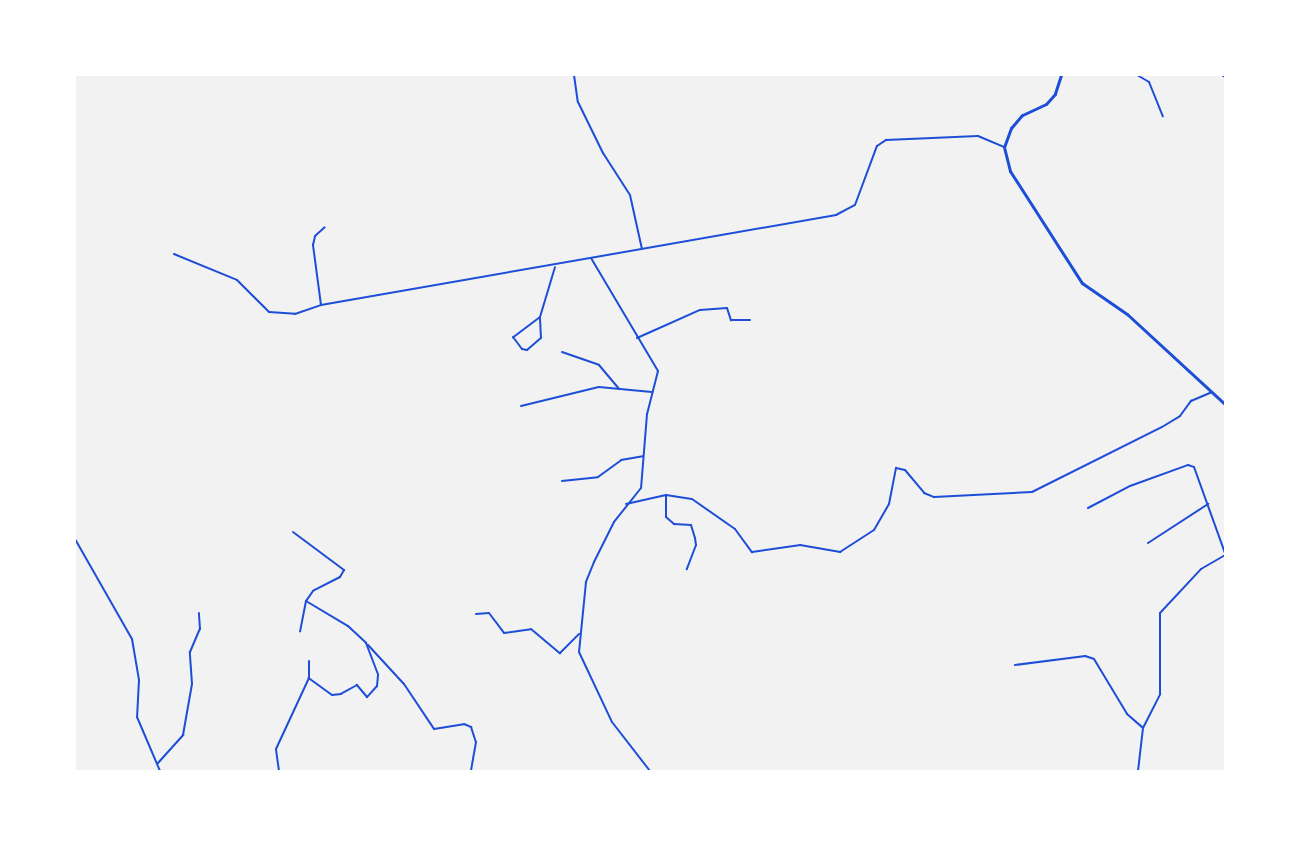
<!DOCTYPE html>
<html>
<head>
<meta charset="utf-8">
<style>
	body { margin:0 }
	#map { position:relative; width:1300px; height:846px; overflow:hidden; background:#f2f2f2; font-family:"Fira Sans Condensed",sans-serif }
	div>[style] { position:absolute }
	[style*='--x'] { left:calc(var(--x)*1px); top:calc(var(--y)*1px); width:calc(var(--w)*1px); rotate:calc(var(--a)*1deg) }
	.minor>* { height:2px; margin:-1px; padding:0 1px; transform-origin:1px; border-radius:1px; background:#1d4ed8 }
	.tertiary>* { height:3px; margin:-1.5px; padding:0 1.5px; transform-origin:1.5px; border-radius:1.5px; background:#1d4ed8 }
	span { translate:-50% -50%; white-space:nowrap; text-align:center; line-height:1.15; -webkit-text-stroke:4.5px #fff; paint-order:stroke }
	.frame { position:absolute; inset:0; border:76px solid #fff; pointer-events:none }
</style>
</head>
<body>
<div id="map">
	<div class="minor">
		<div style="--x:574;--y:75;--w:27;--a:82"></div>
		<div style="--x:578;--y:102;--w:57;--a:63.9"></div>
		<div style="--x:603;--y:153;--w:50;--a:57.3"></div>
		<div style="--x:630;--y:195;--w:55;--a:77.5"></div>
		<div style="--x:1137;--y:75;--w:14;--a:30"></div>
		<div style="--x:1149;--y:82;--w:37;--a:68"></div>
		<div style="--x:1222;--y:75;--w:4;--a:34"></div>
		<div style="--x:174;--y:254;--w:68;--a:22.4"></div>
		<div style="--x:237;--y:280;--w:45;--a:45"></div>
		<div style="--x:269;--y:312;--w:26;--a:4"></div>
		<div style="--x:295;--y:314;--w:28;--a:-19"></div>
		<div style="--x:321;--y:305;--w:523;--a:-9.91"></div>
		<div style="--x:836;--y:215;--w:21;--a:-28"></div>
		<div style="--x:855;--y:205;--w:63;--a:-69.6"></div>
		<div style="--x:877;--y:146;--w:11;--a:-34"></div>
		<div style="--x:886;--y:140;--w:92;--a:-2.5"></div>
		<div style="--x:978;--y:136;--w:28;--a:23"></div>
		<div style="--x:591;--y:258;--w:131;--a:59.3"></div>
		<div style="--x:658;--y:371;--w:44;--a:104.3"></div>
		<div style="--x:647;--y:414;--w:74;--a:94.6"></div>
		<div style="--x:641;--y:488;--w:43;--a:128.5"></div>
		<div style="--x:614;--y:522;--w:45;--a:116.6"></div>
		<div style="--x:594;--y:562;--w:22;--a:112"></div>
		<div style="--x:586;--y:582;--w:70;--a:95.7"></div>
		<div style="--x:579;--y:652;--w:77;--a:64.8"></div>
		<div style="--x:612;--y:722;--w:62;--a:52.2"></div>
		<div style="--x:321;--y:305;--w:61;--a:-97.6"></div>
		<div style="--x:313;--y:245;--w:9;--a:-77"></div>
		<div style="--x:315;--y:236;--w:13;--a:-42"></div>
		<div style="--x:540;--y:317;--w:34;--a:143"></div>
		<div style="--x:513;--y:337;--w:15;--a:53"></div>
		<div style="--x:522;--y:349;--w:5;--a:11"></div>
		<div style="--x:527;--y:350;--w:18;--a:-41"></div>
		<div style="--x:541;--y:338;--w:21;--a:-93"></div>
		<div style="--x:540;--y:317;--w:52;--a:-73.3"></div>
		<div style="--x:637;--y:338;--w:69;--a:-24"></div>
		<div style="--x:700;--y:310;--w:27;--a:-4"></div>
		<div style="--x:727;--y:308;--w:13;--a:72"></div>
		<div style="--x:731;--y:320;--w:19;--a:0"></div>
		<div style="--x:562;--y:352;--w:39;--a:19"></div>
		<div style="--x:599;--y:365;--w:31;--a:50"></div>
		<div style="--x:521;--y:406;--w:80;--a:-13.7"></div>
		<div style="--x:599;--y:387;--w:53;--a:5.4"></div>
		<div style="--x:562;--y:481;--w:36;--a:-6"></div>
		<div style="--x:598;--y:477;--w:29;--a:-36"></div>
		<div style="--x:621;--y:460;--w:22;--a:-10"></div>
		<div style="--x:666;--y:495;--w:22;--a:90"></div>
		<div style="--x:666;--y:517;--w:11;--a:41"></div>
		<div style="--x:674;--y:524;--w:17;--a:3"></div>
		<div style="--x:691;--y:525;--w:14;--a:73"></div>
		<div style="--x:695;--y:538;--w:7;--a:82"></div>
		<div style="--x:696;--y:545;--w:26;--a:111"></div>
		<div style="--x:626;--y:504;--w:41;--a:-12.7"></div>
		<div style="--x:666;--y:495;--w:26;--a:9"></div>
		<div style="--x:692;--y:499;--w:52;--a:34.9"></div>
		<div style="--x:735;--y:529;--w:29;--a:54"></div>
		<div style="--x:752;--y:552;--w:49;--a:-8.3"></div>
		<div style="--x:800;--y:545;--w:41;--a:9.9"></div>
		<div style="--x:840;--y:552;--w:40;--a:-32.9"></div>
		<div style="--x:874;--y:530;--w:30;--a:-60"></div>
		<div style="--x:889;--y:504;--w:37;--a:-79"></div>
		<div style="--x:896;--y:468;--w:9;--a:13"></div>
		<div style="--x:905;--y:470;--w:30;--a:50"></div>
		<div style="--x:924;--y:493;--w:11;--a:22"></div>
		<div style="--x:934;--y:497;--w:98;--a:-2.9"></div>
		<div style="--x:1032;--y:492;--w:145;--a:-26.6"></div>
		<div style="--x:1162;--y:427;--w:21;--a:-31"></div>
		<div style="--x:1180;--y:416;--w:19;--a:-54"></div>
		<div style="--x:1191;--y:401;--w:23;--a:-23"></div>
		<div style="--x:1088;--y:508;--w:47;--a:-27.6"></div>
		<div style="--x:1130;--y:486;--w:62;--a:-19.9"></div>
		<div style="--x:1188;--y:465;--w:6;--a:18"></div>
		<div style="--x:1194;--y:467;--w:91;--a:70.2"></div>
		<div style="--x:293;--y:532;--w:64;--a:36.7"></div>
		<div style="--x:344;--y:570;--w:8;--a:120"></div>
		<div style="--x:340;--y:577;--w:30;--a:153"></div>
		<div style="--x:313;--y:591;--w:12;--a:125"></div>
		<div style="--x:306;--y:601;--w:31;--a:101"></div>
		<div style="--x:75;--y:539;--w:115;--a:60.3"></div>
		<div style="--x:132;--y:639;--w:42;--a:80.3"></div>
		<div style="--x:139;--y:680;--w:37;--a:93"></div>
		<div style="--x:137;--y:717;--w:59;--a:66.9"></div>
		<div style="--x:1148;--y:543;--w:72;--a:-33"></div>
		<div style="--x:306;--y:601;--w:49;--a:30.8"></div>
		<div style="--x:348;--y:626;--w:25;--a:43"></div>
		<div style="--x:366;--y:643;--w:34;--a:69"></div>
		<div style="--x:378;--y:675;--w:11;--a:95"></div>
		<div style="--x:377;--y:686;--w:15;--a:132"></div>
		<div style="--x:367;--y:697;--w:16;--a:-130"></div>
		<div style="--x:357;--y:685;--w:18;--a:151"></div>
		<div style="--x:341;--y:694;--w:9;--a:174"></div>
		<div style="--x:332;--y:695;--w:29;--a:-144"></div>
		<div style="--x:309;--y:678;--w:17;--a:-90"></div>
		<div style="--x:476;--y:614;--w:13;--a:-4"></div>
		<div style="--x:489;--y:613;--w:25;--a:53"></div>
		<div style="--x:504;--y:633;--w:27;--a:-8"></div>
		<div style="--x:531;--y:629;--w:38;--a:40"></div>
		<div style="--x:560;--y:653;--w:27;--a:-45"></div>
		<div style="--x:368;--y:645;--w:53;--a:47.3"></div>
		<div style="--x:404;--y:684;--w:54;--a:56.3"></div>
		<div style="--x:434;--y:729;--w:30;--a:-9"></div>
		<div style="--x:464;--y:724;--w:8;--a:23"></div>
		<div style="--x:471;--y:727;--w:16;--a:72"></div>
		<div style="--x:476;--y:742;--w:29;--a:100"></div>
		<div style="--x:1015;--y:665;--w:71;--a:-7.3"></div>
		<div style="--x:1085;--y:656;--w:9;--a:18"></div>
		<div style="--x:1094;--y:659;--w:64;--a:59"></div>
		<div style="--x:1127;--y:714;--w:20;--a:41"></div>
		<div style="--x:158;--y:763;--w:38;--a:-48"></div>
		<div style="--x:183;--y:735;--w:52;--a:-80"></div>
		<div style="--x:192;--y:684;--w:32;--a:-94"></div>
		<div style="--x:190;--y:652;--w:25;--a:-67"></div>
		<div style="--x:200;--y:629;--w:16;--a:-94"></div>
		<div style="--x:279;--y:771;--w:22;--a:-98"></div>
		<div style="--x:276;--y:749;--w:78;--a:-65.1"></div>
		<div style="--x:1138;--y:771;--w:43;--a:-83.4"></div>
		<div style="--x:1143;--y:728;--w:38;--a:-63"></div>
		<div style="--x:1160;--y:694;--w:81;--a:-90"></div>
		<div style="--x:1160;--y:613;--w:60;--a:-47"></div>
		<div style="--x:1201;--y:569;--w:28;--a:-30"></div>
	</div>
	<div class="tertiary">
		<div style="--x:1061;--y:75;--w:20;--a:108"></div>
		<div style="--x:1055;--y:94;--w:13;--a:132"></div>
		<div style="--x:1046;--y:104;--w:26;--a:155"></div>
		<div style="--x:1022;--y:115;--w:17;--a:130"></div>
		<div style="--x:1011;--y:128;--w:20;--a:110"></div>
		<div style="--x:1004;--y:147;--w:25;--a:76"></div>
		<div style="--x:1010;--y:171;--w:133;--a:57.3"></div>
		<div style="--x:1082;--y:283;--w:55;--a:34.6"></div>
		<div style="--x:1127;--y:314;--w:133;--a:42.6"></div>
	</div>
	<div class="frame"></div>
</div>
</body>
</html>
